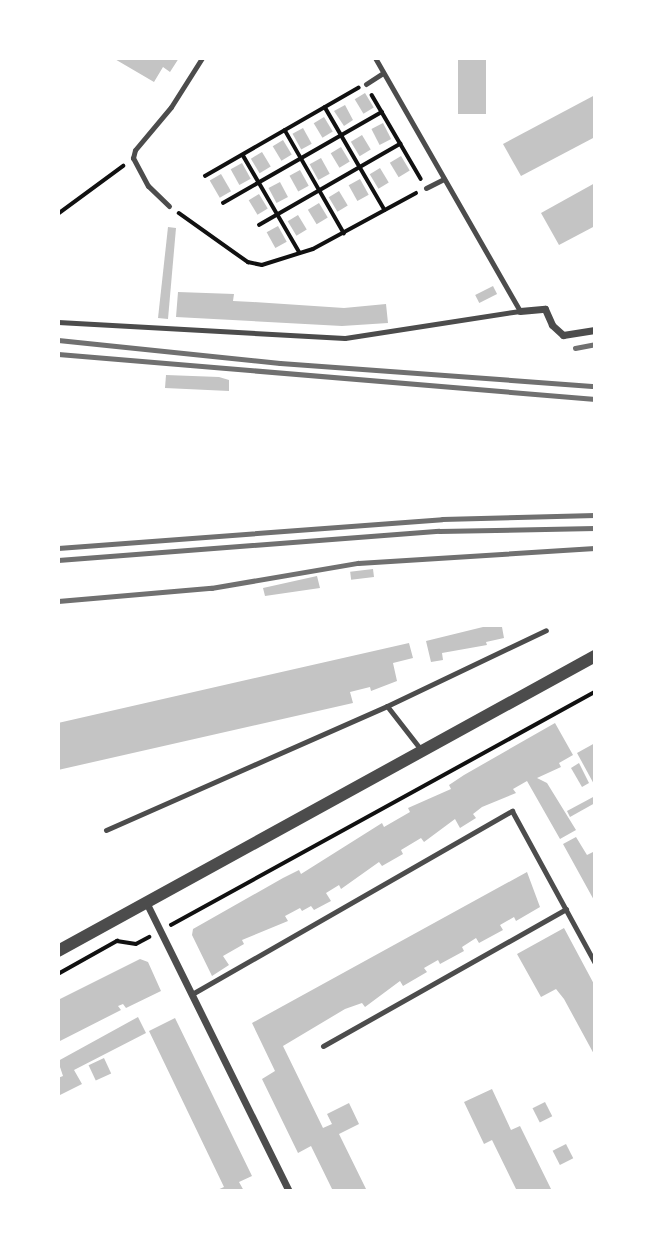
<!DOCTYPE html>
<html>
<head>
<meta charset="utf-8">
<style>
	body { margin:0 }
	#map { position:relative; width:653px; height:1249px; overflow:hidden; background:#fff; font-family:"DM Sans",sans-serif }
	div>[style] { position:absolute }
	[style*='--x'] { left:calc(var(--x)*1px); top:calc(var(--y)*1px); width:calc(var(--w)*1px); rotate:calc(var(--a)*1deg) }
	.building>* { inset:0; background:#c4c4c4; transform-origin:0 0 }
	.path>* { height:3.5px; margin:-1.75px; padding:0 1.75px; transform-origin:1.75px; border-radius:1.75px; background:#111 }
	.service>* { height:5px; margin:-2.5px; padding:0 2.5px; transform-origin:2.5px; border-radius:2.5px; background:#4c4c4c }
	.minor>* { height:7px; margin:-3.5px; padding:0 3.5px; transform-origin:3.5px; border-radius:3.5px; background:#4c4c4c }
	.tertiary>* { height:12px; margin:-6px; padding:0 6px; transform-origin:6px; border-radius:6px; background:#4c4c4c }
	.rail>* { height:5px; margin:-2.5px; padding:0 2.5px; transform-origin:2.5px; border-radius:2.5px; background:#707070 }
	span { translate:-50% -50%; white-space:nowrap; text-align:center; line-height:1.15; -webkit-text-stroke:7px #fff; paint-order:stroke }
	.frame { position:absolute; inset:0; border:60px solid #fff; pointer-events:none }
</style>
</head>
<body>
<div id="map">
	<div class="building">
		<div style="clip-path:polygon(113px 58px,179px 58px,170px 72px,163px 67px,154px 82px)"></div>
		<div style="left:458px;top:58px;width:28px;height:56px"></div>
		<div style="left:365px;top:93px;width:17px;height:12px;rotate:59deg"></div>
		<div style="clip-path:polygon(595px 95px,595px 137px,521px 176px,503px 144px)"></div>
		<div style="clip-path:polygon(345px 105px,353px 120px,344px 126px,334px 111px)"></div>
		<div style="left:324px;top:117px;width:17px;height:12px;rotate:59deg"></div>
		<div style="left:383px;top:123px;width:18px;height:13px;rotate:63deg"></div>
		<div style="left:303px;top:128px;width:18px;height:12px;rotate:61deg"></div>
		<div style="left:362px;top:135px;width:17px;height:13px;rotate:59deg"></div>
		<div style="left:283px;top:140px;width:17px;height:12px;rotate:59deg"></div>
		<div style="left:341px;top:147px;width:17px;height:12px;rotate:59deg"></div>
		<div style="left:262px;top:152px;width:17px;height:13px;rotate:59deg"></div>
		<div style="left:401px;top:156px;width:17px;height:13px;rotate:59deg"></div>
		<div style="left:321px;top:158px;width:18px;height:13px;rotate:61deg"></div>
		<div style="left:242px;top:163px;width:18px;height:13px;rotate:61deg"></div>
		<div style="left:380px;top:168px;width:17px;height:12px;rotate:59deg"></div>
		<div style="left:300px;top:170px;width:18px;height:12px;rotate:61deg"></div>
		<div style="left:221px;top:174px;width:20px;height:13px;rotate:60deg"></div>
		<div style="left:360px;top:179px;width:18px;height:13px;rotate:61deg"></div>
		<div style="left:280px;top:182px;width:17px;height:13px;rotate:62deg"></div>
		<div style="clip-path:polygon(595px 183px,595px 226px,559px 245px,541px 213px)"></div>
		<div style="left:339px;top:191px;width:17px;height:12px;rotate:59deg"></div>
		<div style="left:259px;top:194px;width:17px;height:12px;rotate:59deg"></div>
		<div style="left:319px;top:203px;width:17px;height:13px;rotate:59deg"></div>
		<div style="left:298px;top:215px;width:17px;height:12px;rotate:59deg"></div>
		<div style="left:278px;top:226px;width:18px;height:13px;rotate:61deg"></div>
		<div style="clip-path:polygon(168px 227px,176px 228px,168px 319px,158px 318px)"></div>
		<div style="left:493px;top:286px;width:9px;height:20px;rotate:63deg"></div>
		<div style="clip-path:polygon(178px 292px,234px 294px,233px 301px,253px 302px,344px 308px,386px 304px,388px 323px,342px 326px,176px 317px)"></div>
		<div style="clip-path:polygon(166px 375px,219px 377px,229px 380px,229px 391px,165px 388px)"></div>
		<div style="left:373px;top:569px;width:8px;height:23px;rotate:83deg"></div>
		<div style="clip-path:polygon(317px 576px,320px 588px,265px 596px,263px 588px)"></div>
		<div style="clip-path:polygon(483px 627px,502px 627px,504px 638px,486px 642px,487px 645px,442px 653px,443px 660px,431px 662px,426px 641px)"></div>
		<div style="clip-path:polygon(409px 643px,413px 658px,393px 663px,397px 681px,371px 691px,370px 687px,350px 692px,353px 703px,58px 770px,58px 723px)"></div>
		<div style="clip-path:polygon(555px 723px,573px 755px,559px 763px,561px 767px,537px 778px,547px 783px,576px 830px,560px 839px,527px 781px,513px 789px,516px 793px,482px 807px,473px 814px,476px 818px,460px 828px,455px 819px,424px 842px,421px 838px,401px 850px,403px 854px,382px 866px,379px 862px,341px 889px,339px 885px,326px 893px,331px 901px,314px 910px,311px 906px,302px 911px,300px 908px,285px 916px,288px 921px,242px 940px,244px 944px,223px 956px,229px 965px,212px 976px,192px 935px,193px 929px,283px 878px,299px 870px,301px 874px,382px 823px,384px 827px,410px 812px,408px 808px,451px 789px,449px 785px,464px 775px)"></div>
		<div style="clip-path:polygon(595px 743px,595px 786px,577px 753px)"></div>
		<div style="clip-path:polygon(579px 763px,589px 783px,582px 787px,571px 768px)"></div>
		<div style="clip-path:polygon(595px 796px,595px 803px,570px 817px,567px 811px)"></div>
		<div style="clip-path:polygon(576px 837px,587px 855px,595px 851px,595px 902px,563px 844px)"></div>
		<div style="clip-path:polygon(527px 872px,540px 907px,516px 921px,514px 917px,500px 925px,503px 930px,479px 943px,476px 938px,462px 947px,464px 951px,440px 964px,438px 960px,424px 968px,427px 972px,403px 986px,400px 981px,365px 1007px,362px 1003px,345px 1009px,283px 1046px,323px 1128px,332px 1124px,327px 1114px,349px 1103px,359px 1124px,339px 1134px,367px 1191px,333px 1191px,311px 1146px,298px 1153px,262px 1079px,275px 1071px,252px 1023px)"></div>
		<div style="clip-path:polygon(564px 928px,595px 986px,595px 1056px,564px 999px,556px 989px,541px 997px,517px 954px)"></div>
		<div style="clip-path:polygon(140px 959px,148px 962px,161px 991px,126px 1008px,123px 1004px,118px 1006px,121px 1010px,58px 1042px,58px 1000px)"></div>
		<div style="clip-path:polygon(138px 1017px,146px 1033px,74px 1070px,82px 1084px,58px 1096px,58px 1078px,63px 1076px,58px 1061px)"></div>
		<div style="clip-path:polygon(175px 1018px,252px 1176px,239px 1182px,244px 1191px,215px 1191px,224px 1187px,149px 1031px)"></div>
		<div style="left:104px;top:1058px;width:17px;height:17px;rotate:65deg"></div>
		<div style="clip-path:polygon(492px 1089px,511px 1130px,520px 1126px,552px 1191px,517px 1191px,492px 1140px,484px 1144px,464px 1102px)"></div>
		<div style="left:545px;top:1102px;width:16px;height:14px;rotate:63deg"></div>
		<div style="left:566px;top:1144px;width:16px;height:15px;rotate:63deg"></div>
	</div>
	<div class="path">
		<div style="--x:372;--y:95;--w:97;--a:59.7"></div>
		<div style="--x:325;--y:107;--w:119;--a:59.8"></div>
		<div style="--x:285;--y:130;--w:119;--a:60.2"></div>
		<div style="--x:243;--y:155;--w:113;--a:59.8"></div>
		<div style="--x:205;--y:176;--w:177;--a:-29.9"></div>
		<div style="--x:223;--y:203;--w:183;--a:-29.8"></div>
		<div style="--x:179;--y:213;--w:85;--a:35.4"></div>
		<div style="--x:248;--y:262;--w:14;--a:12"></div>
		<div style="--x:262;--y:265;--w:53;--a:-17.4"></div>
		<div style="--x:313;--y:249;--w:117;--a:-28.5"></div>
		<div style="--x:58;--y:214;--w:81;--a:-36.4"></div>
		<div style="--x:259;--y:225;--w:163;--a:-29.9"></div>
		<div style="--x:171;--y:925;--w:484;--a:-28.8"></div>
		<div style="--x:58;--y:974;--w:68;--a:-29.2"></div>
		<div style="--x:117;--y:941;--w:19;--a:9"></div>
		<div style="--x:136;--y:944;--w:15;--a:-28"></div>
	</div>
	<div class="service">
		<div style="--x:366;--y:84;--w:20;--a:-33"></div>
		<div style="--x:426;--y:188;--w:20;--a:-27"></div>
		<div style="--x:169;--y:206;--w:29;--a:-136"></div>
		<div style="--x:148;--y:186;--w:32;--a:-118"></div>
		<div style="--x:133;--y:158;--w:8;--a:-76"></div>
		<div style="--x:135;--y:150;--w:56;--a:-50.1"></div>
		<div style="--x:171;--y:107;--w:58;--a:-57.7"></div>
		<div style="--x:58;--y:322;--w:287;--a:3.2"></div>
		<div style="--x:345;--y:338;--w:177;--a:-8.8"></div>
		<div style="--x:520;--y:311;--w:292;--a:-119.8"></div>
		<div style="--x:422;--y:751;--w:57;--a:-127.9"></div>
		<div style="--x:387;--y:706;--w:176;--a:-25.5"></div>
		<div style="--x:106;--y:830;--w:307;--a:-23.8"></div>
		<div style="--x:192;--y:994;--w:369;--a:-29.8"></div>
		<div style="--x:512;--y:811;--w:173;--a:61.4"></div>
		<div style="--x:323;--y:1046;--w:279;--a:-29.4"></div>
	</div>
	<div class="minor">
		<div style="--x:520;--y:311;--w:25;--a:-5"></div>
		<div style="--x:545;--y:309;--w:17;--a:66"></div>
		<div style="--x:552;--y:325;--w:15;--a:42"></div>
		<div style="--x:563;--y:335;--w:32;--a:-9"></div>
		<div style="--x:146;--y:902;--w:322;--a:63.7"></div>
	</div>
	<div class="tertiary">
		<div style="--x:58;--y:951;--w:613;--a:-28.78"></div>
	</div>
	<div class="rail">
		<div style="--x:58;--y:340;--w:223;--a:5.9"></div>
		<div style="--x:280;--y:363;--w:316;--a:4.2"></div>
		<div style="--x:575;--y:348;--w:20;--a:-11"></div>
		<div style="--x:58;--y:354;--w:539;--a:4.79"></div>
		<div style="--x:58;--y:548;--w:385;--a:-4.3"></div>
		<div style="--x:442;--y:519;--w:153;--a:-1.5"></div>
		<div style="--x:58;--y:560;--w:382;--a:-4.4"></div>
		<div style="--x:439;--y:531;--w:156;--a:-1.1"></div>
		<div style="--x:58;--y:601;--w:154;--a:-4.9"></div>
		<div style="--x:211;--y:588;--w:149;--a:-9.7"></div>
		<div style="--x:358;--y:563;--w:237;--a:-3.6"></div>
	</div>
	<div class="frame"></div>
</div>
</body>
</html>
